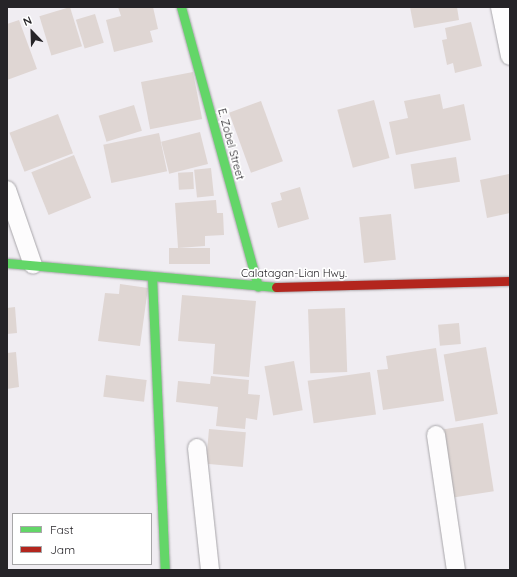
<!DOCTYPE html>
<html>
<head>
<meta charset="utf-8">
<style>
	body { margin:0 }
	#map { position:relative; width:517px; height:577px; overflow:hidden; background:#f0edf2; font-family:Quicksand,sans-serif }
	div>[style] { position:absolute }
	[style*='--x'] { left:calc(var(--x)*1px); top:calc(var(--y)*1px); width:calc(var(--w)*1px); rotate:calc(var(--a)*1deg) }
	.building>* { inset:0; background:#dfd6d3; transform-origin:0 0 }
	.roads { filter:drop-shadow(0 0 1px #a8a6aa) drop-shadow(0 0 1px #a8a6aa) }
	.street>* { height:18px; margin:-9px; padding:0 9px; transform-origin:9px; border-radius:9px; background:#fdfcfd }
	.fast>* { height:9px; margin:-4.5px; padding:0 4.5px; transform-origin:4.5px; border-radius:4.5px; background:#63d668 }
	.jam>* { height:9px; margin:-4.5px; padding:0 4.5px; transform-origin:4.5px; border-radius:4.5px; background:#b3261e }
	span { translate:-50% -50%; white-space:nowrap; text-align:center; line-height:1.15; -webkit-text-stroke:3.5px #fff; paint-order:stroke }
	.street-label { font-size:11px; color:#262428 }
	.frame { position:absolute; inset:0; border:8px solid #262428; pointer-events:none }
	.legend { position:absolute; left:12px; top:513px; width:140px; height:52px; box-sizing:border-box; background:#fff; border:1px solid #a8a7a9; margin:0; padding:5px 7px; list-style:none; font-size:12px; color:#262428 }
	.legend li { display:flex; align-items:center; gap:8px; height:20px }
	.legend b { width:20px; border:1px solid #a8a7a9 }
	.north { position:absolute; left:12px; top:12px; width:40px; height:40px; -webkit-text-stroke:3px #fff; paint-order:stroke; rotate:337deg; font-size:11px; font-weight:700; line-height:16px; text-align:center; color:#262428 }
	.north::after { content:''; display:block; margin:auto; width:14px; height:18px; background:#262428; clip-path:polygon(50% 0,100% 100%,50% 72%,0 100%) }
</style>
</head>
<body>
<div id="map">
	<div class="building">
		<div style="left:70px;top:7px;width:41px;height:32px;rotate:73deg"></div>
		<div style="clip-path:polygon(118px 7px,153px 7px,158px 29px,150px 31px,153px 42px,114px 52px,106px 20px,121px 16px)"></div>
		<div style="clip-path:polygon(410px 7px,457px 7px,459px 20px,414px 28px)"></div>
		<div style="left:95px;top:14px;width:30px;height:20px;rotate:73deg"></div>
		<div style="clip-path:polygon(19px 20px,37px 69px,7px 80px,7px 24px)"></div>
		<div style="clip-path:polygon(471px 22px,482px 66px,455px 73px,453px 63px,447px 65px,442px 40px,447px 39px,445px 28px)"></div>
		<div style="left:193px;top:72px;width:48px;height:53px;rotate:79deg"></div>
		<div style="clip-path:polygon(440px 94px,443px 109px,464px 104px,471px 140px,396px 155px,389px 122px,408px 118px,404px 101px)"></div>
		<div style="left:374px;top:100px;width:60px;height:38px;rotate:75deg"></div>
		<div style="left:261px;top:101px;width:64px;height:34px;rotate:70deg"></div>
		<div style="left:134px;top:105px;width:27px;height:37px;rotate:73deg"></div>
		<div style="left:58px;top:114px;width:42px;height:52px;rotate:69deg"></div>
		<div style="left:200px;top:132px;width:33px;height:40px;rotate:76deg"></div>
		<div style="left:159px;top:133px;width:39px;height:57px;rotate:78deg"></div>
		<div style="left:74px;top:155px;width:46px;height:46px;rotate:68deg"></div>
		<div style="left:456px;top:157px;width:25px;height:46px;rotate:81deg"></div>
		<div style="left:211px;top:168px;width:28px;height:17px;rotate:84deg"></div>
		<div style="left:193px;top:172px;width:17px;height:15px;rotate:87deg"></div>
		<div style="clip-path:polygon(509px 174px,510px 213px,487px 218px,480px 180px)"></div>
		<div style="clip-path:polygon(300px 187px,309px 219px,278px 228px,271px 203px,282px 200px,280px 193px)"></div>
		<div style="clip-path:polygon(216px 200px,217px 213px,223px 213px,224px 235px,205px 236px,205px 246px,178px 248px,175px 203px)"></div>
		<div style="left:391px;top:214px;width:46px;height:32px;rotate:84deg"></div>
		<div style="left:169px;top:248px;width:41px;height:16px"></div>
		<div style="clip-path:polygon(120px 284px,148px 288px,140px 346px,98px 341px,105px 293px,119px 294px)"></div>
		<div style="clip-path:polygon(182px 295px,256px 301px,249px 377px,213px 374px,215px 344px,178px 341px)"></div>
		<div style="clip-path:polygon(15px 307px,17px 333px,7px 334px,7px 308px)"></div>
		<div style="left:345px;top:308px;width:64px;height:37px;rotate:88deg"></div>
		<div style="left:459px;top:323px;width:21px;height:21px;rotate:85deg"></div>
		<div style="left:486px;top:347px;width:68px;height:43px;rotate:80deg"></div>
		<div style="clip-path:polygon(436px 348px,444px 401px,383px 410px,377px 370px,388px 369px,386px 356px)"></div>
		<div style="clip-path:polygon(16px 352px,19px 387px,7px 389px,7px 353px)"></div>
		<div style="left:294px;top:361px;width:50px;height:30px;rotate:80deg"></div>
		<div style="left:370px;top:372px;width:43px;height:63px;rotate:82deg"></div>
		<div style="left:106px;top:375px;width:41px;height:22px;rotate:7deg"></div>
		<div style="clip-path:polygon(211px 376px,249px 380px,248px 394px,260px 395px,257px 420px,246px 418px,245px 429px,216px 426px,218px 407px,176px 402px,178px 381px,210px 384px)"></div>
		<div style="left:483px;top:423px;width:69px;height:41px;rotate:81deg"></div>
		<div style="left:209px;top:429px;width:37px;height:35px;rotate:5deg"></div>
	</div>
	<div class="roads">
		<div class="street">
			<div style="--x:500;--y:7;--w:50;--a:78.5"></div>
			<div style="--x:7;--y:190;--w:79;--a:70.9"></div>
			<div style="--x:436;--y:435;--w:136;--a:81.6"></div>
			<div style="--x:197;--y:448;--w:123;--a:83.9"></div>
		</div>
		<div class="fast">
			<div style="--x:181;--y:7;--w:290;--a:74.6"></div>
			<div style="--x:7;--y:263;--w:270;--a:5.1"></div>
			<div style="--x:152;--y:277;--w:293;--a:87.5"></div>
		</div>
		<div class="jam">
			<div style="--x:276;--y:287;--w:234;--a:-1.5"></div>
		</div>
	</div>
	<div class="street-label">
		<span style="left:231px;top:144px;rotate:75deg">E. Zobel Street</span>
		<span style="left:294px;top:273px">Calatagan-Lian Hwy.</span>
	</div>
	<div class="frame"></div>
	<ul class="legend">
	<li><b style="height:5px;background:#63d668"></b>Fast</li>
	<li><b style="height:5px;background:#b3261e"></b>Jam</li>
	</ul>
	<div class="north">N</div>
</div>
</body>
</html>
